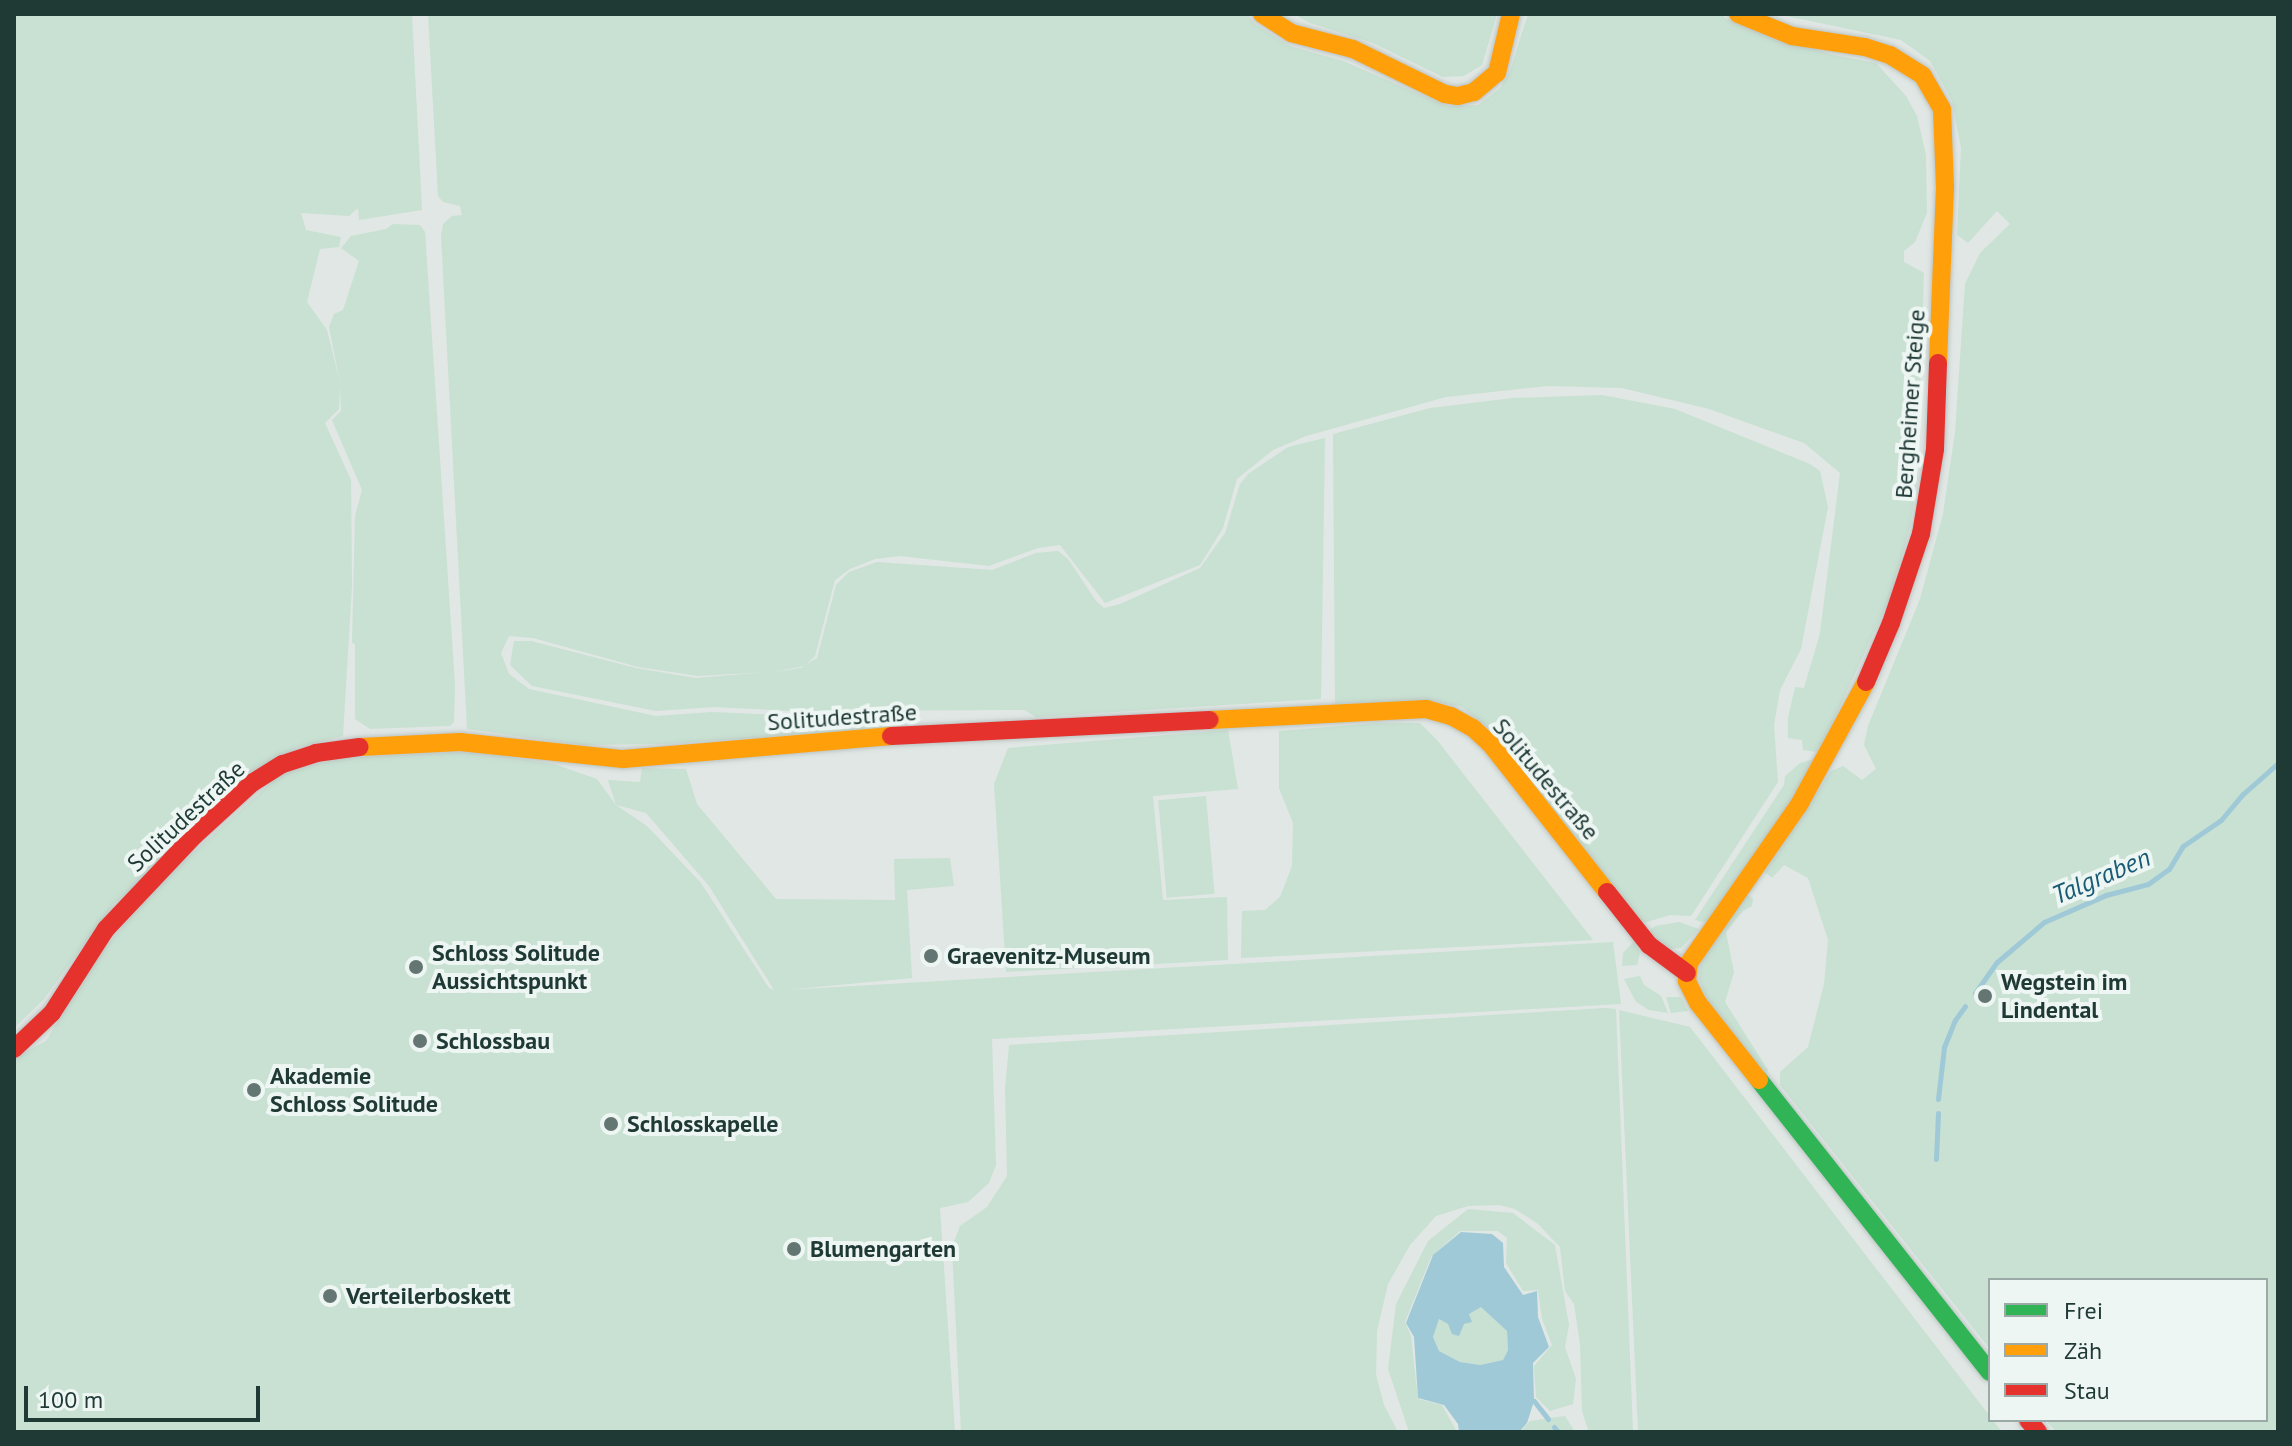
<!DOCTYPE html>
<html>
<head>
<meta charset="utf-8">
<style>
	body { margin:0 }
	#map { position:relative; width:2292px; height:1446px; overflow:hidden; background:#e0e7e4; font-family:"PT Sans",sans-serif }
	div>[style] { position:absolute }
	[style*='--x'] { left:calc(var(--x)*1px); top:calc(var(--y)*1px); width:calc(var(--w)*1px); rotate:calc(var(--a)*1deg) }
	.green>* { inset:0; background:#c8e1d2; transform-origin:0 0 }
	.water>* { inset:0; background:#9fc9d7 }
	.stream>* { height:5px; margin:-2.5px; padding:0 2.5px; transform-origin:2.5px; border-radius:2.5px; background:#9fc9d7 }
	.roads { filter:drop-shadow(0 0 2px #bcc4c2) drop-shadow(0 0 2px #bcc4c2) }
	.fast>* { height:18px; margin:-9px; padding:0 9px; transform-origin:9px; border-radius:9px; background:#30b455 }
	.slow>* { height:18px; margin:-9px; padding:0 9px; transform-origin:9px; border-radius:9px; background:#ff9f0a }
	.jam>* { height:18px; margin:-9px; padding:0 9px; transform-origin:9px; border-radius:9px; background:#e5322d }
	.dots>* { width:22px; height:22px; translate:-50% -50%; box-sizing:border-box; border:4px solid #eef6f3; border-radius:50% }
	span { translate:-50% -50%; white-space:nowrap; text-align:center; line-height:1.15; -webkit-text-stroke:8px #eef6f3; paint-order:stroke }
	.street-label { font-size:24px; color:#1f3935 }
	.poi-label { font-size:24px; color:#1f3935; font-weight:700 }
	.left { translate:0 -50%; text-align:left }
	.water-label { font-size:26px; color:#195b75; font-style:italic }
	.frame { position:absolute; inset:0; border:16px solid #1f3935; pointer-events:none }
	.legend { position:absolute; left:1988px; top:1278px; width:280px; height:144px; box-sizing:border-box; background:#eef6f3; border:2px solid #9baaa7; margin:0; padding:10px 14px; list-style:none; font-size:24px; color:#1f3935 }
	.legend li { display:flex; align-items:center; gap:16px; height:40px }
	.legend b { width:40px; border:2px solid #9baaa7 }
	.scale { position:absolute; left:24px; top:1386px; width:236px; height:36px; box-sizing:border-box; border:4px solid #1f3935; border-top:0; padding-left:10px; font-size:24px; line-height:28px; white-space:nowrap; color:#1f3935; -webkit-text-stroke:6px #eef6f3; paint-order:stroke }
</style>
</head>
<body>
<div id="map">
	<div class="green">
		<div style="clip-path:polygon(14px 14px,412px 14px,422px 210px,359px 220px,358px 208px,349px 216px,301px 213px,306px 230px,341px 237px,339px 247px,320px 249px,307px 302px,327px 330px,340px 383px,329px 327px,334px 314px,343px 310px,359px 261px,341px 248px,351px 236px,386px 229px,393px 224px,420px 225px,425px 232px,455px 685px,454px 722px,450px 726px,370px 729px,355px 719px,355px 644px,352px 643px,355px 516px,362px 490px,332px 420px,341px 411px,340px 386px,339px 409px,325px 423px,351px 480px,352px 586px,343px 736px,296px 748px,114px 904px,43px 1000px,14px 1028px)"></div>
		<div style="clip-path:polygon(428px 14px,1247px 14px,1255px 24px,1290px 46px,1343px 61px,1447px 106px,1478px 105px,1500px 88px,1510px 71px,1528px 14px,1721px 14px,1727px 19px,1829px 54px,1876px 63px,1906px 96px,1917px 116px,1926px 155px,1927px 213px,1915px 242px,1904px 251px,1904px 262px,1924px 273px,1918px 476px,1910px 528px,1889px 600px,1831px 726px,1816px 752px,1803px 750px,1802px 740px,1788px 738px,1788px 718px,1795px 687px,1804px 688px,1820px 633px,1840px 473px,1804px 443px,1709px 409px,1622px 388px,1548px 386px,1446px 397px,1306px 436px,1273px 450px,1237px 479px,1223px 528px,1200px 565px,1105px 603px,1060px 545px,1038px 548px,989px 566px,900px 556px,875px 559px,850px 569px,835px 580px,815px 656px,805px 666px,772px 672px,801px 668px,817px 658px,836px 585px,849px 572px,877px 562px,992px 570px,1036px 553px,1058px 551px,1068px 559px,1096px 601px,1104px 608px,1120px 604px,1200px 568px,1225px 533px,1240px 484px,1248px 474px,1288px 447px,1325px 438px,1321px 699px,1036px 717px,1024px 710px,790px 711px,715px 707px,656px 711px,532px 686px,510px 665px,514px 641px,531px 641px,636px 668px,696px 678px,767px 672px,698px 676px,638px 667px,533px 638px,509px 636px,501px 653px,509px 674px,529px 689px,656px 716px,712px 712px,803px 716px,895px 714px,898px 728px,665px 744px,581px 745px,467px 729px,441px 236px,443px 224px,452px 216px,462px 215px,460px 206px,443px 202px,438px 196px)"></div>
		<div style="clip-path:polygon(1294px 14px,1497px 14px,1482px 65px,1464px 76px,1443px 77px,1373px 43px,1310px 23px)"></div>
		<div style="clip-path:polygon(1777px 14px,2278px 14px,2278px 1432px,2056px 1432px,2046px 1420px,2266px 1420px,2266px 1280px,1990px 1280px,1990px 1349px,1780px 1085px,1780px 1072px,1808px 1047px,1824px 984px,1828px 940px,1808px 878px,1784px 865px,1772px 878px,1765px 872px,1831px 771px,1843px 766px,1862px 780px,1876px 769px,1864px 745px,1868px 726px,1920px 599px,1943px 514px,1955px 432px,1965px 284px,1980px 253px,2010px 224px,1997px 211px,1968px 243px,1957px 235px,1961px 148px,1952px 101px,1930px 61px,1901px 40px)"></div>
		<div style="clip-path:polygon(1602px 395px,1675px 409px,1810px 464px,1820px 471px,1828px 507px,1801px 649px,1780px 690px,1774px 725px,1778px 782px,1691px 916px,1670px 915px,1641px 924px,1488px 728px,1462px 707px,1429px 701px,1335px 704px,1333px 434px,1430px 408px,1513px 398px)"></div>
		<div style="clip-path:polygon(1376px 723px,1420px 723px,1437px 740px,1593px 940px,1241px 958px,1242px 911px,1265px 910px,1280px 897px,1292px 866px,1293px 823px,1279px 788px,1279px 731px)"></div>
		<div style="clip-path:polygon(1228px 730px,1238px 789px,1153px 796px,1163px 900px,1227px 897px,1228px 960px,1006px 972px,994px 784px,1008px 748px)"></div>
		<div style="clip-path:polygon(evenodd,471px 751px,554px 764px,597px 779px,616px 805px,608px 780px,640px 782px,642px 768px,686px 769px,697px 804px,776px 899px,895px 900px,894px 859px,950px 858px,954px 886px,907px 890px,912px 978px,785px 990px,1613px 942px,1621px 1004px,992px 1039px,996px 1165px,989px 1183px,968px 1202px,940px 1208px,955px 1432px,14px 1432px,14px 1058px,46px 1041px,95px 960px,158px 884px,282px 773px,340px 758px,471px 751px,616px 805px,646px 813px,709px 886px,774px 990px,769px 988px,701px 883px,647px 826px,616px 805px)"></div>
		<div style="clip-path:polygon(1811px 760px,1818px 762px,1706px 923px,1695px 920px,1784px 785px,1785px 776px,1800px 763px)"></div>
		<div style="left:1206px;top:796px;width:98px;height:48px;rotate:85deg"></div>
		<div style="clip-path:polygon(1747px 895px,1753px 898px,1752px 906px,1743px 911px,1726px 932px,1734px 972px,1725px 1002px,1768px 1070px,1765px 1077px,1707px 1001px,1699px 979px,1701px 958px)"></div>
		<div style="clip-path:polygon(1679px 922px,1699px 929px,1681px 948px,1668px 949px,1648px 932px,1655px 926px)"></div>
		<div style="clip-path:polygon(1635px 940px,1640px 953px,1637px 965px,1622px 966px,1623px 953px)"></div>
		<div style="clip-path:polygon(1640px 976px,1644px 985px,1661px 996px,1668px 1013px,1649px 1010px,1636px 1002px,1624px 979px)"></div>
		<div style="clip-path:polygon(1666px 997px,1681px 997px,1688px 1011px,1671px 1013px)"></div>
		<div style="clip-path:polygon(1604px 1008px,1616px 1009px,1633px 1432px,1589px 1432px,1582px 1411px,1580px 1344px,1574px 1304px,1565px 1291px,1560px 1247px,1538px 1224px,1515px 1209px,1499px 1205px,1468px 1206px,1436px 1216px,1410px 1245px,1388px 1284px,1377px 1331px,1376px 1375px,1384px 1405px,1398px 1432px,961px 1432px,952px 1247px,960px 1226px,987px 1207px,1007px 1176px,1005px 1089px,1009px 1045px)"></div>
		<div style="clip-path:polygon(1619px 1010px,1690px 1027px,2002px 1432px,1638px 1432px)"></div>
		<div style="clip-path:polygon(1468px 1209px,1513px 1213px,1555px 1245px,1569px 1325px,1565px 1347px,1576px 1379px,1573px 1404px,1550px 1411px,1536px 1397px,1534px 1366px,1552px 1345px,1542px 1319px,1538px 1290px,1523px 1291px,1506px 1263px,1507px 1238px,1498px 1231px,1460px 1231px,1431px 1257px,1405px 1322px,1411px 1336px,1418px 1399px,1442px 1405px,1457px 1432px,1409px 1432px,1388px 1369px,1396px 1304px,1428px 1241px)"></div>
		<div style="clip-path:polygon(1481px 1306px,1507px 1331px,1508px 1350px,1503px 1360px,1480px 1365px,1460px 1362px,1439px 1351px,1433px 1337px,1439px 1319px,1448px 1324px,1464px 1324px,1469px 1314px)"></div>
		<div style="clip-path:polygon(1565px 1416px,1575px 1432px,1520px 1432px,1530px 1421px)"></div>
	</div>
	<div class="water">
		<div style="clip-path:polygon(evenodd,1461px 1232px,1492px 1234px,1503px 1243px,1504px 1267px,1523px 1295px,1537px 1291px,1538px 1317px,1549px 1347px,1533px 1363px,1534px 1401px,1527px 1423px,1519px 1432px,1459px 1432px,1458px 1424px,1444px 1405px,1418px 1398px,1414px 1337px,1406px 1323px,1433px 1255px,1461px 1232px,1481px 1307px,1507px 1331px,1508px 1350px,1503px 1360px,1480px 1365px,1460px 1362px,1439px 1351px,1433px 1337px,1439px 1319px,1448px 1324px,1452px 1334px,1459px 1336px,1464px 1324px,1472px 1322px,1469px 1314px,1481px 1307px)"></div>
	</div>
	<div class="stream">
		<div style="--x:1975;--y:993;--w:38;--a:-55"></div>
		<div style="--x:1997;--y:962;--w:62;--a:-40.4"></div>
		<div style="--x:2044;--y:922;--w:68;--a:-23.5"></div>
		<div style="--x:2106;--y:895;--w:43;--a:-14.7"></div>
		<div style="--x:2148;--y:884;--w:26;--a:-36"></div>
		<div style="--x:2169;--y:869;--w:27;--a:-59"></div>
		<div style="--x:2183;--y:846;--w:46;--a:-34.4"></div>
		<div style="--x:2221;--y:820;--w:34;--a:-50"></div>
		<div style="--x:2243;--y:794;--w:47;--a:-41.5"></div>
		<div style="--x:1938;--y:1099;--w:52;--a:-83.4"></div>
		<div style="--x:1944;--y:1047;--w:29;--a:-68"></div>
		<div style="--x:1955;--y:1020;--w:17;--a:-54"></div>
		<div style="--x:1936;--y:1159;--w:46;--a:-87.5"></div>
		<div style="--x:1534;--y:1401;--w:23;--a:52"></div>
		<div style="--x:1554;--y:1427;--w:6;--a:51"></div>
	</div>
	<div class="roads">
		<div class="fast">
			<div style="--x:1759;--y:1080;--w:372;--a:51.7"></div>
		</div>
		<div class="slow">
			<div style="--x:1262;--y:14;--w:35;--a:33"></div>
			<div style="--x:1291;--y:33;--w:64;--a:14.5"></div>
			<div style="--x:1353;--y:49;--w:102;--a:26.1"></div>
			<div style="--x:1445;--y:94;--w:13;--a:9"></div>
			<div style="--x:1458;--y:96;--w:16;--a:-14"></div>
			<div style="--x:1474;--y:92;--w:30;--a:-40"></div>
			<div style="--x:1497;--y:73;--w:61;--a:-76.7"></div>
			<div style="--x:1738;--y:14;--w:58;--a:22.2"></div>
			<div style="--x:1792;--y:36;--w:74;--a:8.6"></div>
			<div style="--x:1865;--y:47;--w:26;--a:18"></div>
			<div style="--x:1890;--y:55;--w:39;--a:32"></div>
			<div style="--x:1923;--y:76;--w:38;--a:60"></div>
			<div style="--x:1942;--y:109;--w:78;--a:87.8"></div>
			<div style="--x:1945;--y:187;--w:176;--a:92.3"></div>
			<div style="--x:1210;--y:720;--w:216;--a:-2.9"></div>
			<div style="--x:1426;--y:709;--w:26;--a:16"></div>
			<div style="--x:1451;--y:716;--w:25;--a:29"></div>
			<div style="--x:1473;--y:728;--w:26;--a:43"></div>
			<div style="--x:1492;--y:746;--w:186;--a:51.8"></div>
			<div style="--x:360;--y:747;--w:100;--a:-2.9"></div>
			<div style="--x:460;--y:742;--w:164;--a:6"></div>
			<div style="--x:623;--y:759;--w:269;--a:-4.9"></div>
			<div style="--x:1759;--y:1080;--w:98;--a:-128.4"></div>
			<div style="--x:1698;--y:1003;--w:25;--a:-117"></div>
			<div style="--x:1687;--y:981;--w:18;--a:-84"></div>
			<div style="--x:1689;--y:963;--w:195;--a:-55.2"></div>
			<div style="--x:1800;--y:803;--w:138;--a:-61.4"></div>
		</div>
		<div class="jam">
			<div style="--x:1866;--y:682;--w:64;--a:-67"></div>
			<div style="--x:1891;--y:623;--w:94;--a:-71.4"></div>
			<div style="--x:1921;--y:534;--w:86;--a:-80.6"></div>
			<div style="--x:1935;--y:449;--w:86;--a:-88"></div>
			<div style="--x:891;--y:736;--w:319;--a:-2.9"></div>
			<div style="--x:1607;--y:892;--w:68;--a:51.6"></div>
			<div style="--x:1649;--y:945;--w:47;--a:36.4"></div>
			<div style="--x:14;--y:1049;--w:52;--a:-43.5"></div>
			<div style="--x:52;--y:1013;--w:100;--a:-57.3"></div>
			<div style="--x:106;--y:929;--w:129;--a:-46.6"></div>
			<div style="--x:195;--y:835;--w:77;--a:-42.4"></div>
			<div style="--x:252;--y:783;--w:36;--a:-32"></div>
			<div style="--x:283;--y:764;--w:35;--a:-18"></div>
			<div style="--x:316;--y:753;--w:44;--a:-7.8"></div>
			<div style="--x:2028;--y:1420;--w:16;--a:50"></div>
		</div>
	</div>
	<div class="dots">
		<div style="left:931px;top:956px;background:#637672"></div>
		<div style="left:416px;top:967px;background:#637672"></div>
		<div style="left:1985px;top:996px;background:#637672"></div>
		<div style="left:420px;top:1041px;background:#637672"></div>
		<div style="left:254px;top:1090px;background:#637672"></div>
		<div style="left:611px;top:1124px;background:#637672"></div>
		<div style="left:794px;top:1249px;background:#637672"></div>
		<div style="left:330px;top:1296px;background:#637672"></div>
	</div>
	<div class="street-label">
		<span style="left:1910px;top:404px;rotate:-86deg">Bergheimer Steige</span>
		<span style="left:842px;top:717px;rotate:-4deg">Solitudestraße</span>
		<span style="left:1546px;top:779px;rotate:50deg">Solitudestraße</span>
		<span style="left:186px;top:816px;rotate:-43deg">Solitudestraße</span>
	</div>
	<div class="poi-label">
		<span class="left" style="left:432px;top:967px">Schloss Solitude<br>Aussichtspunkt</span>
		<span class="left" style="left:947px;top:956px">Graevenitz-Museum</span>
		<span class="left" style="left:2001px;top:996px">Wegstein im<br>Lindental</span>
		<span class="left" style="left:436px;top:1041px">Schlossbau</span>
		<span class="left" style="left:270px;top:1090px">Akademie<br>Schloss Solitude</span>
		<span class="left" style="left:627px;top:1124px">Schlosskapelle</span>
		<span class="left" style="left:810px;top:1249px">Blumengarten</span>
		<span class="left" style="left:346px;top:1296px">Verteilerboskett</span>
	</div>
	<div class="water-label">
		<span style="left:2101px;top:876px;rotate:-23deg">Talgraben</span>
	</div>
	<div class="frame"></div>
	<ul class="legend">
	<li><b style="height:10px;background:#30b455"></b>Frei</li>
	<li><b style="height:10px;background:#ff9f0a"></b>Zäh</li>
	<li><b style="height:10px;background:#e5322d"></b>Stau</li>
	</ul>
	<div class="scale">100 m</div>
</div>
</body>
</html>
